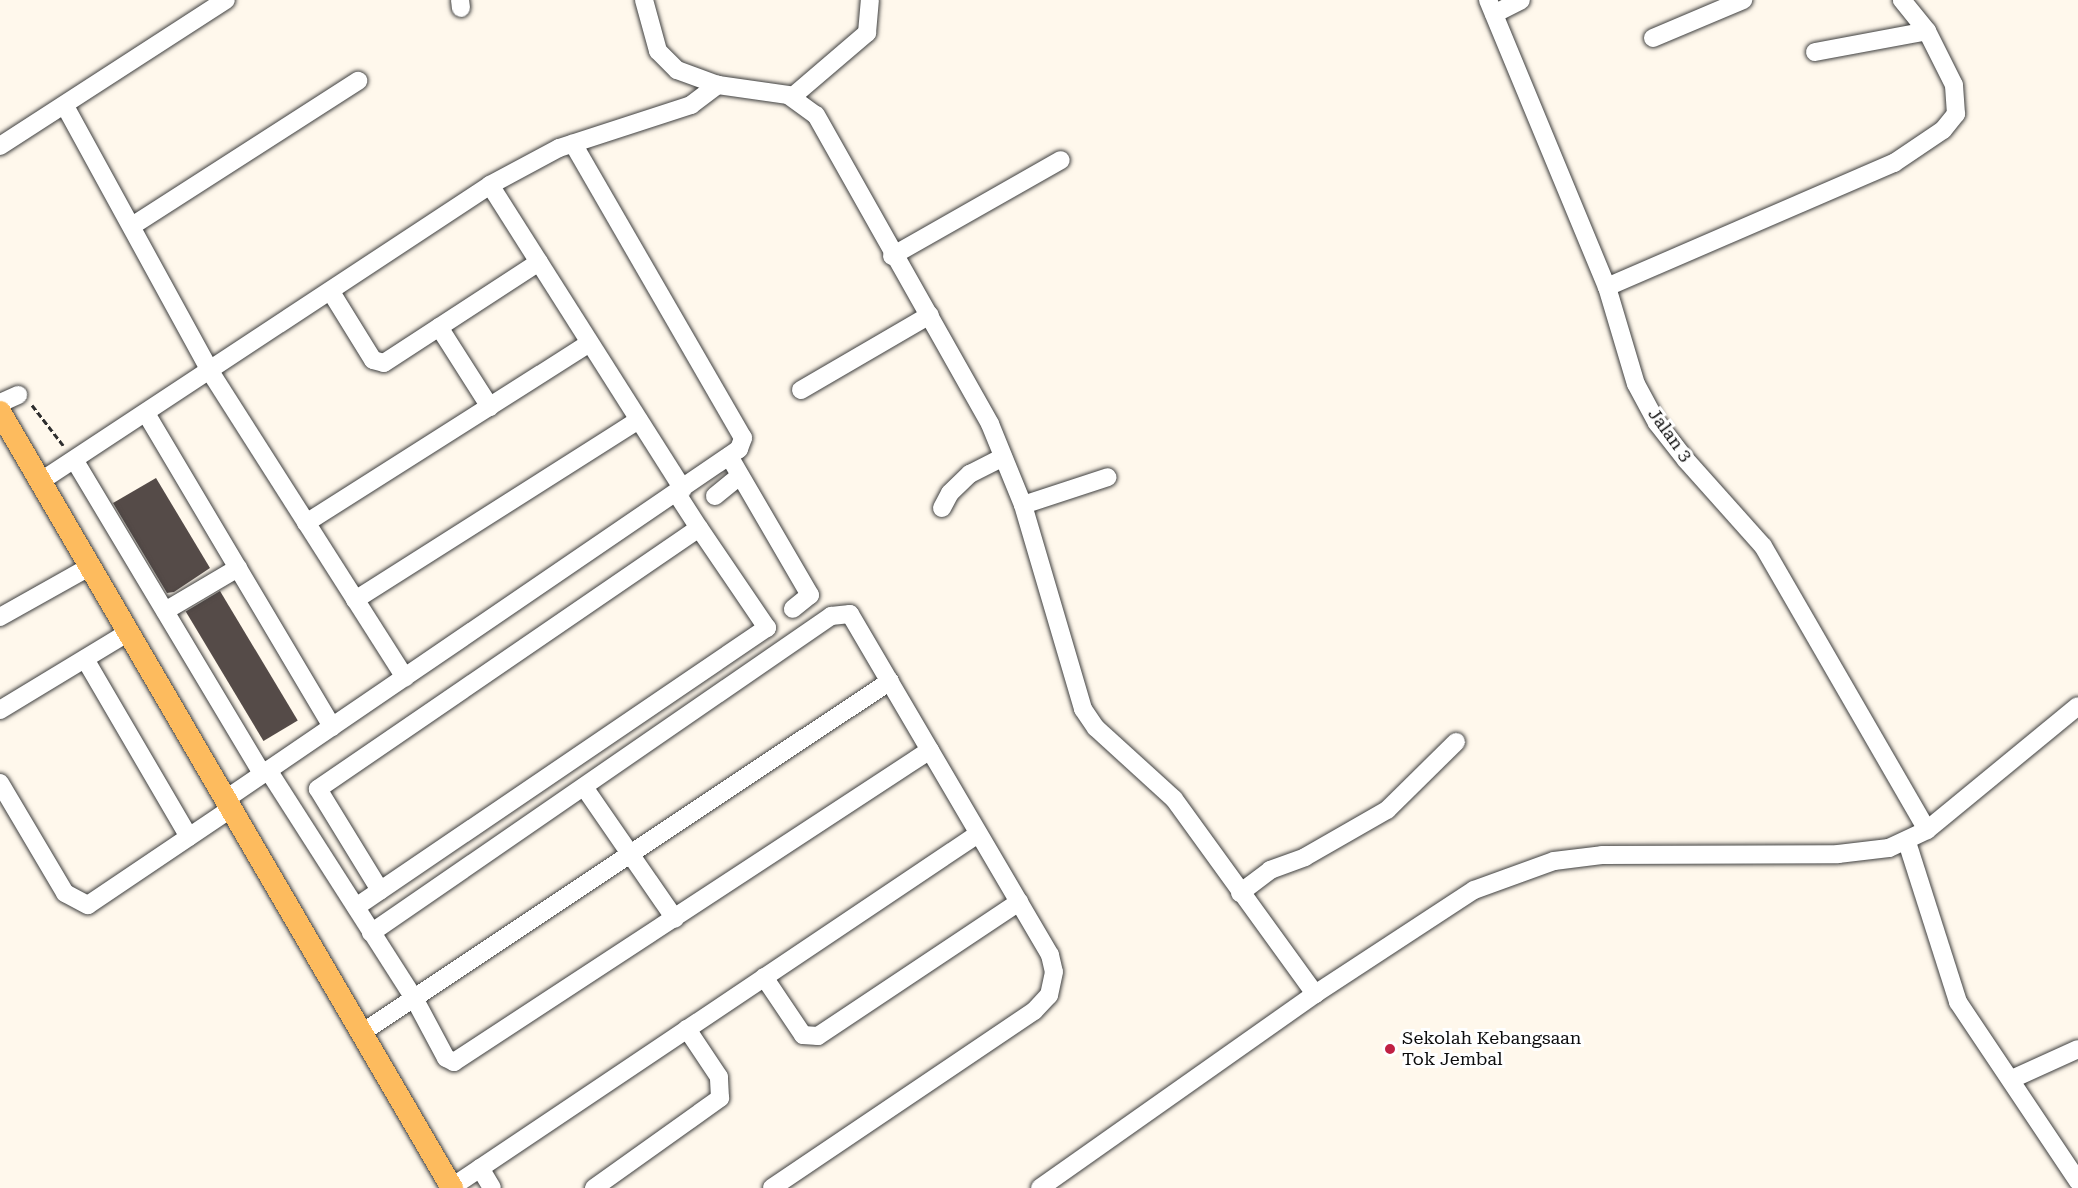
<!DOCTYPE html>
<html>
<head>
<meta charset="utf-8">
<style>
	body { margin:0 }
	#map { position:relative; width:2078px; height:1188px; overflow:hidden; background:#fff8ec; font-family:"Roboto Serif",serif }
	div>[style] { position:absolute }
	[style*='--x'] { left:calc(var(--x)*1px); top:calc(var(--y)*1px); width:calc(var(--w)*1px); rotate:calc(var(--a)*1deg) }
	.building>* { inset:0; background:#554b48; transform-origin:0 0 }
	.path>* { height:3px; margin-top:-1.5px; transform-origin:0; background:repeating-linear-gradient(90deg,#2e2e2e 0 6px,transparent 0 9px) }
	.roads { filter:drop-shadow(0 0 2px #3f3f3f) drop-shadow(0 0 2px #3f3f3f) }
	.minor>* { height:18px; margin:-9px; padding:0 9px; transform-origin:9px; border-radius:9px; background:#fff }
	.major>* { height:22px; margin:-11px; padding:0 11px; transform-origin:11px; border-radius:11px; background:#fdbb5e }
	.dots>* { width:16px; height:16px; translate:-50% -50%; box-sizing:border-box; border:3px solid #fff; border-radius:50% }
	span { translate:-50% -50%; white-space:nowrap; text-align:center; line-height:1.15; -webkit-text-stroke:6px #fff; paint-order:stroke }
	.street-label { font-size:18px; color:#0c0c0c }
	.poi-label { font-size:18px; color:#0c0c0c }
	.left { translate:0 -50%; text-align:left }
</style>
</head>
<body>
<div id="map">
	<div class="building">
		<div style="clip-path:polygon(156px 478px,210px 568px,174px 592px,167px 593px,113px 503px)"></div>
		<div style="left:220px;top:591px;width:151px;height:40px;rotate:59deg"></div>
	</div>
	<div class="path">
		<div style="--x:32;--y:405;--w:51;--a:52.2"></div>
	</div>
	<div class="roads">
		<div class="minor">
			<div style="--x:460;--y:0;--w:8;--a:83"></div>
			<div style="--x:644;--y:0;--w:53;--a:74.6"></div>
			<div style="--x:658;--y:51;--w:27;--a:45"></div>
			<div style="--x:677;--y:70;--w:44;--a:20.1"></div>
			<div style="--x:718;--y:85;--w:71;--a:8.1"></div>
			<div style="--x:788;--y:95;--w:34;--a:36"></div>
			<div style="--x:816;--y:115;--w:355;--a:60.6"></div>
			<div style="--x:990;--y:424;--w:87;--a:67.8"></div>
			<div style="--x:1023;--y:505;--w:213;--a:73.6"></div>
			<div style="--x:1083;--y:709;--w:23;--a:56"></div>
			<div style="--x:1096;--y:728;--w:105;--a:42.3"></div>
			<div style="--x:1174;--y:799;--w:241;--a:54.1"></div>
			<div style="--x:1488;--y:0;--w:311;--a:67.5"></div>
			<div style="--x:1607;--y:287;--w:101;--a:73.4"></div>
			<div style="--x:1636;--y:384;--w:44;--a:61.7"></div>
			<div style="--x:1657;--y:423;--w:47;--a:51.9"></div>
			<div style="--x:1686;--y:460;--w:115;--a:48.2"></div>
			<div style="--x:1763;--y:546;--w:328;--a:60"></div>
			<div style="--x:1494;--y:14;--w:30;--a:-27"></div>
			<div style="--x:1653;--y:38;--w:98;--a:-22.9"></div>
			<div style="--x:1815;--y:52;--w:114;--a:-10.6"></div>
			<div style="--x:792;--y:97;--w:99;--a:-40.5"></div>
			<div style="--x:867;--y:33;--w:33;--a:-85"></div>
			<div style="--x:65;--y:106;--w:304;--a:61.3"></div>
			<div style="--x:211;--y:373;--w:361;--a:57.5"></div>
			<div style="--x:0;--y:146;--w:269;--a:-32.9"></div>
			<div style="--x:490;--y:185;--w:360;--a:57.6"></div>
			<div style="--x:132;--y:226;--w:269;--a:-32.7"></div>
			<div style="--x:892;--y:256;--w:194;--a:-29.6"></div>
			<div style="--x:1607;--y:287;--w:313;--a:-23.4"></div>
			<div style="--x:1894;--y:163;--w:59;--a:-34"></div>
			<div style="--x:1943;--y:130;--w:21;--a:-51"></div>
			<div style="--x:1956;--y:114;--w:29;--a:-94"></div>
			<div style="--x:1954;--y:85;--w:60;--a:-116.6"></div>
			<div style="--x:1927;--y:31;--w:40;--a:-129"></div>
			<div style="--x:331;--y:292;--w:80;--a:58.3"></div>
			<div style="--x:373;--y:360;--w:11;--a:15"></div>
			<div style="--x:384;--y:363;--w:185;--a:-33.1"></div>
			<div style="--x:439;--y:327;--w:95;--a:57.5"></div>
			<div style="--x:801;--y:390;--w:149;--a:-30.2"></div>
			<div style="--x:0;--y:403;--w:20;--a:-24"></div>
			<div style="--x:147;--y:415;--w:363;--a:59.3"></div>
			<div style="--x:729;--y:456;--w:161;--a:59.8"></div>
			<div style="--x:810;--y:595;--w:22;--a:141"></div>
			<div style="--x:75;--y:461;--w:365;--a:59.1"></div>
			<div style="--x:41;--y:481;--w:538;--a:-33.39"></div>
			<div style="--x:490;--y:185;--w:78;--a:-28.2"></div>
			<div style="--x:559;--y:148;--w:139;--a:-18"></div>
			<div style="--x:691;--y:105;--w:34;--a:-37"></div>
			<div style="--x:677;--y:494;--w:40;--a:57.1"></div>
			<div style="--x:715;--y:496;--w:32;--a:-39"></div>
			<div style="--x:1023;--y:505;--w:89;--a:-18.2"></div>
			<div style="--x:942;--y:508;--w:17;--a:-62"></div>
			<div style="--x:950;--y:493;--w:28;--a:-44"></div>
			<div style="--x:970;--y:474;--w:37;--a:-27"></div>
			<div style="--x:306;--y:523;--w:336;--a:-32.4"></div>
			<div style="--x:355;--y:600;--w:336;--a:-32.4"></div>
			<div style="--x:165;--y:611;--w:85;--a:-30.5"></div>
			<div style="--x:0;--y:617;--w:104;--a:-29.3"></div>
			<div style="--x:85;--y:659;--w:206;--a:59.7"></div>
			<div style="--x:0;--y:710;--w:151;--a:-31.2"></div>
			<div style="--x:268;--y:770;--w:271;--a:57.4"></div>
			<div style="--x:414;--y:998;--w:68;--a:61.9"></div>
			<div style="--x:446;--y:1058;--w:9;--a:27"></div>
			<div style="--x:454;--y:1062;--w:569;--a:-33.24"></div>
			<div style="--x:0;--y:783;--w:128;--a:59.4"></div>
			<div style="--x:65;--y:893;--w:26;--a:28"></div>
			<div style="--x:88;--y:905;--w:174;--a:-34"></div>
			<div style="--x:584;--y:787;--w:160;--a:55.4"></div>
			<div style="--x:226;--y:799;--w:621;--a:-34.3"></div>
			<div style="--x:739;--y:449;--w:12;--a:-70"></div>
			<div style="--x:743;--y:438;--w:340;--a:-120"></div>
			<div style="--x:1907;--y:842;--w:168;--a:72.3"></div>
			<div style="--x:1958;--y:1002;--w:216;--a:56.2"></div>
			<div style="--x:1240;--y:893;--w:38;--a:-37"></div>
			<div style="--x:1270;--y:870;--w:37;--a:-20"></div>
			<div style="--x:1305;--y:857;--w:95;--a:-29.8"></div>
			<div style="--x:1387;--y:810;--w:97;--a:-44.6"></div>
			<div style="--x:356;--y:907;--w:497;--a:-34.2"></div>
			<div style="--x:767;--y:628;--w:121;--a:-124.2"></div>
			<div style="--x:699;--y:528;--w:462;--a:145.6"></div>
			<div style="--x:318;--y:789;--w:119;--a:58.5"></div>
			<div style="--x:371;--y:933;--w:559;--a:-34.57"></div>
			<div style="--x:831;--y:616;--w:19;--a:-6"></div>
			<div style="--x:850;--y:614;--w:395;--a:59.6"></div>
			<div style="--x:1050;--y:955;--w:17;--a:77"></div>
			<div style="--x:1054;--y:972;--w:24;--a:102"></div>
			<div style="--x:1049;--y:995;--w:22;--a:133"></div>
			<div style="--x:1034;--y:1011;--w:316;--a:146"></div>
			<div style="--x:764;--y:977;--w:70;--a:56.1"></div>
			<div style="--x:803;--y:1035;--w:15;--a:4"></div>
			<div style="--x:818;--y:1036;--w:242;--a:-33.7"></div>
			<div style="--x:363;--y:1032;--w:633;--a:-33.66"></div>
			<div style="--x:2012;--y:1079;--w:72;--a:-24.4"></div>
			<div style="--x:480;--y:1168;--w:23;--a:59"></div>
			<div style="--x:452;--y:1187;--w:633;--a:-33.87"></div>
			<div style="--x:594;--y:1188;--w:155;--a:-35.5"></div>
			<div style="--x:720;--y:1098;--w:21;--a:-93"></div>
			<div style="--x:719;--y:1077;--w:58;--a:-123.7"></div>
			<div style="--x:1040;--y:1188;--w:337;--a:-35.2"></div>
			<div style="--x:1315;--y:994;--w:190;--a:-33.2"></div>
			<div style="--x:1474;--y:890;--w:85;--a:-19.9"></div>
			<div style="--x:1554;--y:861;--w:48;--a:-7.1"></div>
			<div style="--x:1602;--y:855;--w:236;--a:-0.2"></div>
			<div style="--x:1838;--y:854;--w:51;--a:-6.7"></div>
			<div style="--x:1889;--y:848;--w:42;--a:-25.3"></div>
			<div style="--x:1927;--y:830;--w:195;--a:-39.4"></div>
		</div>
		<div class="major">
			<div style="--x:0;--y:412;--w:898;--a:59.78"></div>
		</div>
	</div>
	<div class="dots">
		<div style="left:1390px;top:1049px;background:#c02043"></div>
	</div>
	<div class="street-label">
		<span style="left:1670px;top:435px;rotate:54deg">Jalan 3</span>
	</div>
	<div class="poi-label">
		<span class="left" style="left:1402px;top:1049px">Sekolah Kebangsaan<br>Tok Jembal</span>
	</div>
</div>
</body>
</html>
